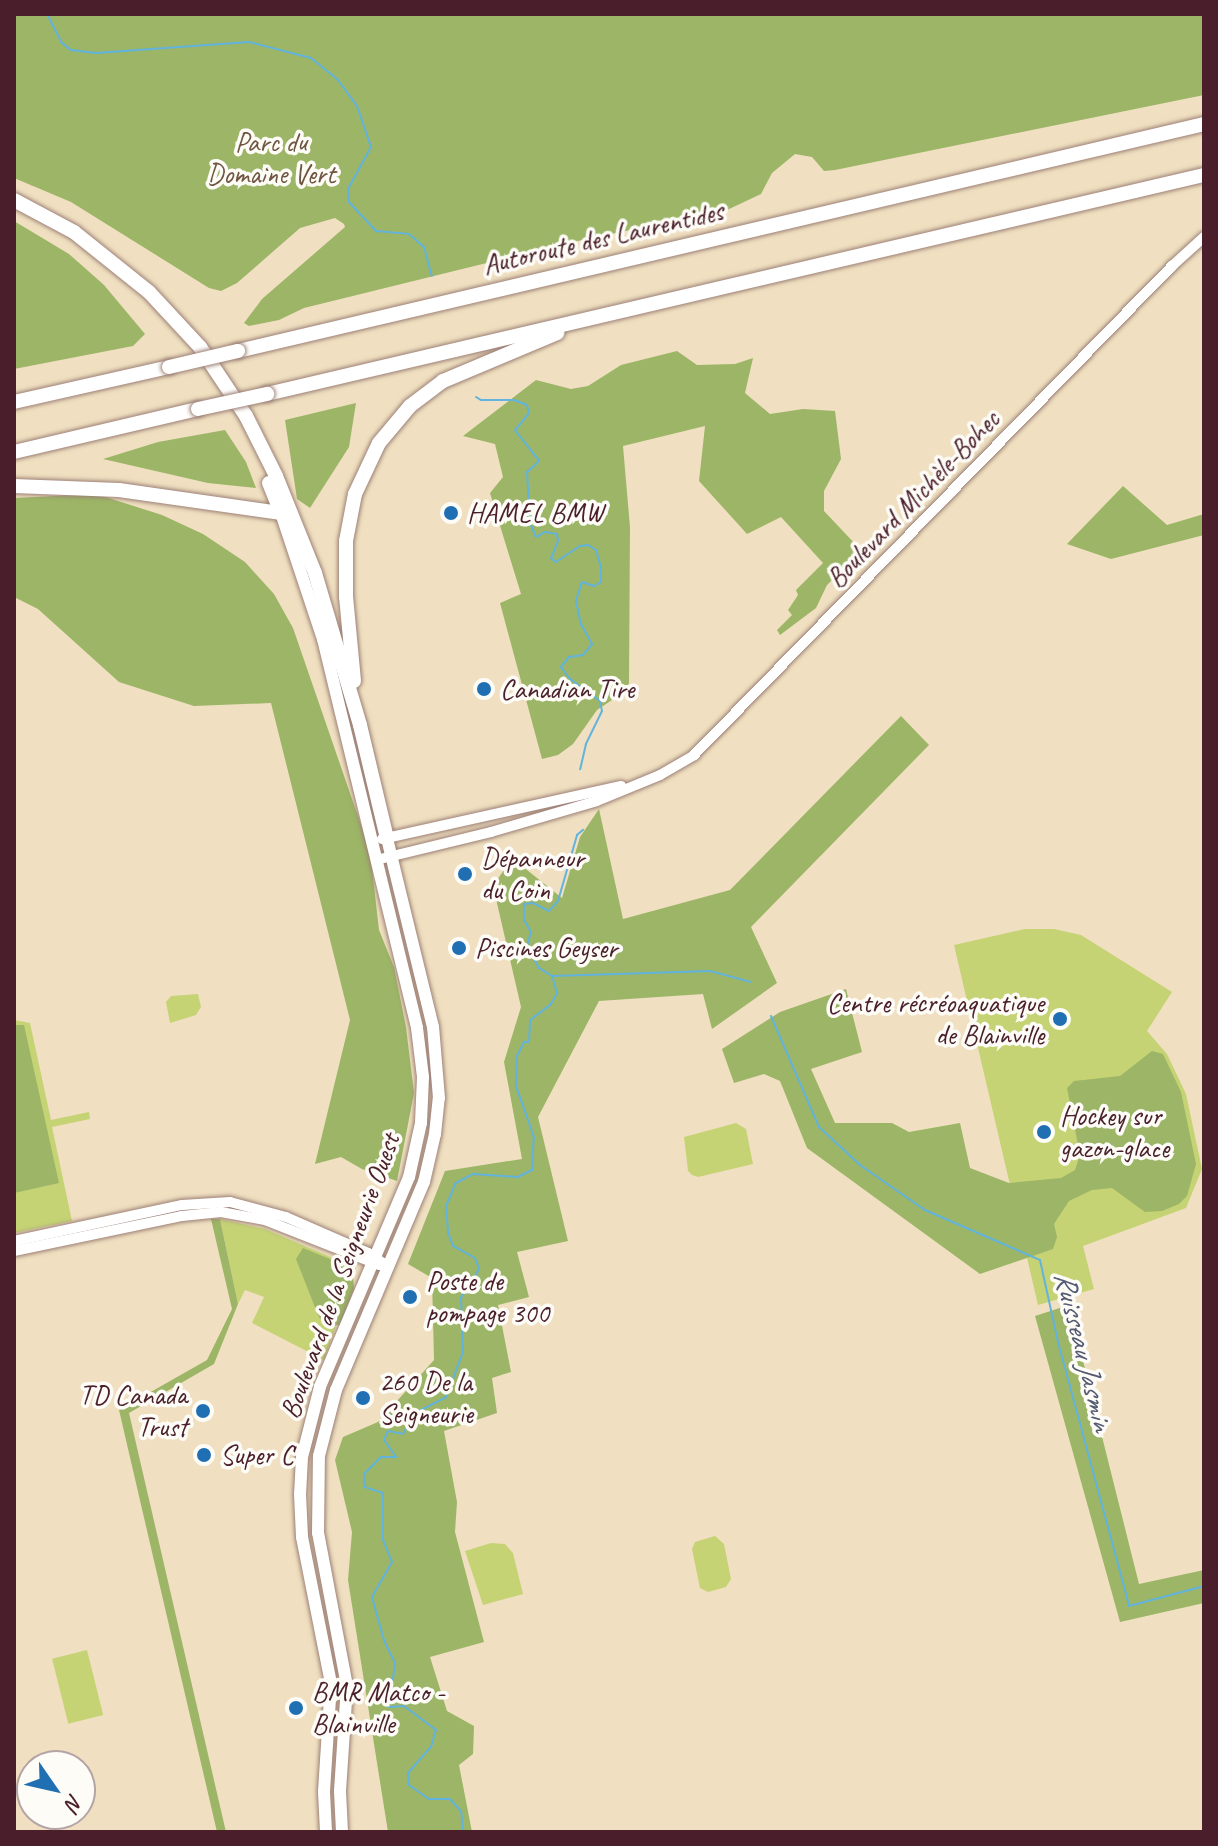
<!DOCTYPE html>
<html>
<head>
<meta charset="utf-8">
<style>
	body { margin:0 }
	#map { position:relative; width:1218px; height:1846px; overflow:hidden; background:#f0e0c1; font-family:Caveat,sans-serif }
	div>[style] { position:absolute }
	[style*='--x'] { left:calc(var(--x)*1px); top:calc(var(--y)*1px); width:calc(var(--w)*1px); rotate:calc(var(--a)*1deg) }
	.green>* { inset:0; background:#c5d375; transform-origin:0 0 }
	.forest>* { inset:0; background:#9cb566 }
	.stream>* { height:2px; margin:-1px; padding:0 1px; transform-origin:1px; border-radius:1px; background:#62b3dd }
	.roads { filter:drop-shadow(0 0 2px #9d8076) drop-shadow(0 0 2px #9d8076) }
	.minor>* { height:10px; margin:-5px; padding:0 5px; transform-origin:5px; border-radius:5px; background:#fff }
	.major>* { height:12px; margin:-6px; padding:0 6px; transform-origin:6px; border-radius:6px; background:#fff }
	.highway>* { height:14px; margin:-7px; padding:0 7px; transform-origin:7px; border-radius:7px; background:#fff }
	.bridges { filter:drop-shadow(0 0 2px #9d8076) drop-shadow(0 0 2px #9d8076) }
	.highway-bridge>* { height:14px; margin:-7px; padding:0 7px; transform-origin:7px; border-radius:7px; background:#fff }
	.dots>* { width:22px; height:22px; translate:-50% -50%; box-sizing:border-box; border:4px solid #fdfcf7; border-radius:50% }
	span { translate:-50% -50%; white-space:nowrap; text-align:center; line-height:1.15; -webkit-text-stroke:7px #fdfcf7; paint-order:stroke }
	.park-label { font-size:28px; color:#6f5541 }
	.street-label { font-size:28px; color:#4a1f2b }
	.poi-label { font-size:28px; color:#4a1f2b }
	.left { translate:0 -50%; text-align:left }
	.right { translate:-100% -50%; text-align:right }
	.water-label { font-size:30px; color:#545a72; font-style:italic }
	.frame { position:absolute; inset:0; border:16px solid #4a1f2b; pointer-events:none }
	.north { position:absolute; left:16px; top:1750px; width:80px; height:80px; box-sizing:border-box; background:#fdfcf7; border:2px solid #b5a4a5; border-radius:50%; rotate:124deg; font-size:22px; font-weight:700; line-height:32px; text-align:center; color:#4a1f2b }
	.north::after { content:''; display:block; margin:auto; width:28px; height:36px; background:#1f6fb2; clip-path:polygon(50% 0,100% 100%,50% 72%,0 100%) }
</style>
</head>
<body>
<div id="map">
	<div class="green">
		<div style="clip-path:polygon(1025px 929px,1054px 929px,1081px 935px,1172px 992px,1147px 1031px,1167px 1054px,1186px 1094px,1202px 1169px,1186px 1208px,1083px 1246px,1094px 1289px,1038px 1305px,954px 945px)"></div>
		<div style="clip-path:polygon(198px 994px,201px 1007px,196px 1015px,170px 1023px,166px 1002px,171px 996px)"></div>
		<div style="clip-path:polygon(14px 1020px,30px 1023px,51px 1120px,89px 1112px,90px 1119px,52px 1127px,72px 1221px,14px 1233px)"></div>
		<div style="clip-path:polygon(736px 1123px,746px 1129px,753px 1164px,698px 1177px,692px 1175px,688px 1171px,684px 1137px)"></div>
		<div style="clip-path:polygon(220px 1219px,265px 1229px,356px 1268px,324px 1360px,252px 1323px,264px 1297px,245px 1290px,238px 1304px)"></div>
		<div style="clip-path:polygon(715px 1536px,724px 1544px,731px 1579px,726px 1587px,708px 1592px,700px 1588px,692px 1549px,695px 1542px)"></div>
		<div style="clip-path:polygon(491px 1543px,505px 1544px,513px 1553px,523px 1594px,483px 1605px,465px 1551px)"></div>
		<div style="left:87px;top:1650px;width:67px;height:36px;rotate:76deg"></div>
	</div>
	<div class="forest">
		<div style="clip-path:polygon(14px 14px,1204px 14px,1204px 95px,835px 170px,824px 171px,812px 157px,795px 154px,772px 173px,761px 194px,727px 210px,568px 243px,304px 308px,279px 320px,249px 326px,244px 323px,262px 299px,345px 227px,344px 224px,335px 218px,300px 228px,237px 283px,221px 291px,209px 288px,71px 202px,14px 178px)"></div>
		<div style="clip-path:polygon(14px 221px,69px 254px,104px 285px,145px 334px,133px 346px,14px 369px)"></div>
		<div style="clip-path:polygon(677px 351px,697px 365px,735px 364px,753px 358px,745px 393px,770px 414px,803px 409px,835px 411px,841px 459px,824px 491px,824px 511px,858px 547px,851px 562px,827px 585px,816px 608px,780px 635px,777px 630px,792px 615px,788px 610px,798px 595px,796px 590px,823px 563px,781px 517px,747px 534px,699px 481px,705px 426px,623px 446px,630px 527px,629px 683px,624px 692px,597px 710px,573px 744px,558px 755px,542px 759px,500px 603px,521px 594px,490px 493px,503px 477px,495px 444px,463px 436px,536px 380px,571px 389px,588px 386px,621px 365px)"></div>
		<div style="clip-path:polygon(356px 403px,349px 447px,310px 508px,297px 499px,285px 420px)"></div>
		<div style="clip-path:polygon(225px 430px,246px 462px,256px 488px,208px 483px,103px 459px,158px 442px)"></div>
		<div style="clip-path:polygon(1123px 486px,1167px 525px,1204px 514px,1204px 535px,1111px 559px,1067px 544px)"></div>
		<div style="clip-path:polygon(96px 494px,162px 515px,203px 534px,245px 562px,274px 594px,293px 628px,370px 851px,379px 930px,394px 967px,406px 1027px,414px 1093px,397px 1181px,362px 1169px,341px 1157px,315px 1164px,350px 1020px,271px 703px,194px 706px,119px 682px,38px 609px,14px 597px,14px 498px)"></div>
		<div style="clip-path:polygon(901px 716px,929px 745px,751px 927px,777px 983px,712px 1029px,703px 994px,599px 1001px,538px 1117px,568px 1241px,517px 1252px,529px 1297px,498px 1305px,511px 1372px,492px 1378px,497px 1413px,444px 1431px,457px 1502px,455px 1532px,484px 1642px,430px 1657px,447px 1711px,474px 1726px,473px 1754px,459px 1765px,472px 1832px,388px 1832px,348px 1580px,352px 1532px,335px 1460px,343px 1437px,378px 1422px,434px 1360px,432px 1278px,408px 1264px,445px 1171px,522px 1159px,504px 1062px,521px 1007px,493px 886px,512px 858px,562px 898px,580px 837px,599px 809px,623px 919px,730px 890px)"></div>
		<div style="clip-path:polygon(846px 989px,862px 1052px,811px 1069px,835px 1123px,892px 1123px,909px 1132px,960px 1123px,970px 1168px,1009px 1183px,1061px 1178px,1075px 1170px,1080px 1155px,1067px 1088px,1074px 1081px,1120px 1076px,1152px 1051px,1163px 1054px,1181px 1092px,1196px 1164px,1187px 1196px,1179px 1204px,1162px 1211px,1145px 1212px,1112px 1188px,1092px 1190px,1069px 1201px,1054px 1224px,1057px 1237px,1053px 1249px,980px 1274px,807px 1148px,780px 1081px,764px 1074px,734px 1083px,722px 1049px,780px 1012px)"></div>
		<div style="clip-path:polygon(14px 1025px,24px 1025px,59px 1183px,14px 1193px)"></div>
		<div style="clip-path:polygon(211px 1219px,220px 1219px,238px 1304px,214px 1364px,129px 1413px,226px 1832px,217px 1832px,119px 1410px,207px 1360px,232px 1309px)"></div>
		<div style="clip-path:polygon(303px 1248px,337px 1262px,353px 1275px,354px 1289px,340px 1325px,324px 1326px,318px 1315px,296px 1259px)"></div>
		<div style="clip-path:polygon(1069px 1305px,1139px 1584px,1204px 1570px,1204px 1603px,1120px 1622px,1035px 1316px)"></div>
	</div>
	<div class="stream">
		<div style="--x:47;--y:14;--w:31;--a:63"></div>
		<div style="--x:61;--y:42;--w:13;--a:39"></div>
		<div style="--x:71;--y:50;--w:25;--a:7"></div>
		<div style="--x:96;--y:53;--w:153;--a:-4.1"></div>
		<div style="--x:249;--y:42;--w:64;--a:14.5"></div>
		<div style="--x:311;--y:58;--w:35;--a:39"></div>
		<div style="--x:338;--y:80;--w:32;--a:54"></div>
		<div style="--x:357;--y:106;--w:43;--a:71.1"></div>
		<div style="--x:371;--y:147;--w:48;--a:118.7"></div>
		<div style="--x:348;--y:189;--w:13;--a:86"></div>
		<div style="--x:349;--y:202;--w:40;--a:47"></div>
		<div style="--x:376;--y:231;--w:33;--a:5"></div>
		<div style="--x:409;--y:234;--w:20;--a:41"></div>
		<div style="--x:424;--y:247;--w:30;--a:75"></div>
		<div style="--x:476;--y:397;--w:6;--a:31"></div>
		<div style="--x:481;--y:400;--w:33;--a:0"></div>
		<div style="--x:514;--y:400;--w:14;--a:21"></div>
		<div style="--x:527;--y:405;--w:8;--a:76"></div>
		<div style="--x:529;--y:413;--w:22;--a:129"></div>
		<div style="--x:515;--y:430;--w:39;--a:52"></div>
		<div style="--x:539;--y:461;--w:16;--a:137"></div>
		<div style="--x:527;--y:472;--w:51;--a:86.6"></div>
		<div style="--x:530;--y:523;--w:15;--a:67"></div>
		<div style="--x:536;--y:537;--w:10;--a:-29"></div>
		<div style="--x:545;--y:532;--w:12;--a:9"></div>
		<div style="--x:557;--y:534;--w:7;--a:82"></div>
		<div style="--x:558;--y:541;--w:18;--a:112"></div>
		<div style="--x:551;--y:558;--w:6;--a:39"></div>
		<div style="--x:556;--y:562;--w:29;--a:-34"></div>
		<div style="--x:580;--y:546;--w:8;--a:-7"></div>
		<div style="--x:588;--y:545;--w:9;--a:32"></div>
		<div style="--x:596;--y:550;--w:19;--a:74"></div>
		<div style="--x:601;--y:568;--w:14;--a:90"></div>
		<div style="--x:601;--y:582;--w:8;--a:150"></div>
		<div style="--x:594;--y:586;--w:13;--a:-162"></div>
		<div style="--x:582;--y:582;--w:20;--a:108"></div>
		<div style="--x:576;--y:601;--w:24;--a:78"></div>
		<div style="--x:581;--y:624;--w:23;--a:61"></div>
		<div style="--x:592;--y:644;--w:14;--a:129"></div>
		<div style="--x:583;--y:655;--w:14;--a:172"></div>
		<div style="--x:569;--y:657;--w:13;--a:129"></div>
		<div style="--x:561;--y:667;--w:15;--a:53"></div>
		<div style="--x:570;--y:679;--w:37;--a:36"></div>
		<div style="--x:600;--y:701;--w:10;--a:79"></div>
		<div style="--x:602;--y:711;--w:37;--a:116"></div>
		<div style="--x:586;--y:744;--w:26;--a:103"></div>
		<div style="--x:553;--y:976;--w:157;--a:-1.8"></div>
		<div style="--x:710;--y:971;--w:42;--a:15"></div>
		<div style="--x:771;--y:1016;--w:121;--a:66.6"></div>
		<div style="--x:819;--y:1127;--w:56;--a:42.8"></div>
		<div style="--x:860;--y:1165;--w:79;--a:34.7"></div>
		<div style="--x:925;--y:1210;--w:125;--a:23.5"></div>
		<div style="--x:1040;--y:1260;--w:84;--a:77.6"></div>
		<div style="--x:1058;--y:1342;--w:273;--a:74.9"></div>
		<div style="--x:1129;--y:1606;--w:78;--a:-14.9"></div>
		<div style="--x:463;--y:1832;--w:21;--a:-95"></div>
		<div style="--x:461;--y:1811;--w:16;--a:-133"></div>
		<div style="--x:450;--y:1799;--w:21;--a:180"></div>
		<div style="--x:429;--y:1799;--w:24;--a:-145"></div>
		<div style="--x:409;--y:1785;--w:12;--a:-95"></div>
		<div style="--x:408;--y:1773;--w:35;--a:-49"></div>
		<div style="--x:431;--y:1747;--w:18;--a:-74"></div>
		<div style="--x:436;--y:1730;--w:40;--a:-143"></div>
		<div style="--x:404;--y:1706;--w:15;--a:176"></div>
		<div style="--x:389;--y:1707;--w:15;--a:-110"></div>
		<div style="--x:384;--y:1693;--w:17;--a:-59"></div>
		<div style="--x:393;--y:1678;--w:15;--a:-82"></div>
		<div style="--x:395;--y:1663;--w:25;--a:-116"></div>
		<div style="--x:384;--y:1640;--w:45;--a:-105.6"></div>
		<div style="--x:372;--y:1597;--w:40;--a:-60.3"></div>
		<div style="--x:392;--y:1562;--w:24;--a:-112"></div>
		<div style="--x:383;--y:1540;--w:47;--a:-90"></div>
		<div style="--x:383;--y:1493;--w:19;--a:-162"></div>
		<div style="--x:365;--y:1487;--w:13;--a:-94"></div>
		<div style="--x:364;--y:1474;--w:24;--a:-45"></div>
		<div style="--x:381;--y:1457;--w:15;--a:0"></div>
		<div style="--x:396;--y:1457;--w:21;--a:-125"></div>
		<div style="--x:384;--y:1440;--w:10;--a:-66"></div>
		<div style="--x:388;--y:1431;--w:15;--a:11"></div>
		<div style="--x:403;--y:1434;--w:24;--a:-60"></div>
		<div style="--x:415;--y:1413;--w:35;--a:-27"></div>
		<div style="--x:446;--y:1397;--w:48;--a:-69.3"></div>
		<div style="--x:463;--y:1352;--w:54;--a:-92.1"></div>
		<div style="--x:461;--y:1298;--w:34;--a:-58"></div>
		<div style="--x:479;--y:1269;--w:12;--a:-110"></div>
		<div style="--x:475;--y:1258;--w:25;--a:-151"></div>
		<div style="--x:453;--y:1246;--w:15;--a:-110"></div>
		<div style="--x:448;--y:1232;--w:26;--a:-94"></div>
		<div style="--x:446;--y:1206;--w:25;--a:-67"></div>
		<div style="--x:456;--y:1183;--w:19;--a:-28"></div>
		<div style="--x:473;--y:1174;--w:45;--a:3.8"></div>
		<div style="--x:518;--y:1177;--w:16;--a:-27"></div>
		<div style="--x:532;--y:1170;--w:33;--a:-87"></div>
		<div style="--x:534;--y:1137;--w:54;--a:-109.4"></div>
		<div style="--x:516;--y:1086;--w:30;--a:-88"></div>
		<div style="--x:517;--y:1056;--w:16;--a:-63"></div>
		<div style="--x:524;--y:1042;--w:5;--a:0"></div>
		<div style="--x:529;--y:1042;--w:22;--a:-87"></div>
		<div style="--x:530;--y:1020;--w:26;--a:-37"></div>
		<div style="--x:551;--y:1004;--w:13;--a:-61"></div>
		<div style="--x:557;--y:993;--w:18;--a:-106"></div>
		<div style="--x:552;--y:976;--w:15;--a:-148"></div>
		<div style="--x:539;--y:968;--w:25;--a:-119"></div>
		<div style="--x:527;--y:946;--w:15;--a:-74"></div>
		<div style="--x:531;--y:932;--w:14;--a:-120"></div>
		<div style="--x:524;--y:920;--w:16;--a:-90"></div>
		<div style="--x:524;--y:904;--w:9;--a:-6"></div>
		<div style="--x:533;--y:903;--w:18;--a:27"></div>
		<div style="--x:549;--y:911;--w:13;--a:-48"></div>
		<div style="--x:558;--y:901;--w:69;--a:-73.9"></div>
		<div style="--x:577;--y:835;--w:8;--a:-40"></div>
	</div>
	<div class="roads">
		<div class="minor">
			<div style="--x:382;--y:839;--w:245;--a:-12.5"></div>
			<div style="--x:376;--y:860;--w:118;--a:-13.7"></div>
			<div style="--x:491;--y:832;--w:110;--a:-16.3"></div>
			<div style="--x:597;--y:801;--w:68;--a:-22.4"></div>
			<div style="--x:660;--y:775;--w:39;--a:-30"></div>
			<div style="--x:694;--y:755;--w:684;--a:-45.65"></div>
			<div style="--x:1172;--y:266;--w:43;--a:-42.2"></div>
			<div style="--x:14;--y:1241;--w:172;--a:-12.1"></div>
			<div style="--x:182;--y:1205;--w:48;--a:-3.6"></div>
			<div style="--x:230;--y:1202;--w:58;--a:15"></div>
			<div style="--x:286;--y:1217;--w:90;--a:23.7"></div>
			<div style="--x:368;--y:1253;--w:25;--a:34"></div>
			<div style="--x:14;--y:1251;--w:172;--a:-11.8"></div>
			<div style="--x:182;--y:1216;--w:39;--a:-6"></div>
			<div style="--x:221;--y:1212;--w:45;--a:10.3"></div>
			<div style="--x:265;--y:1220;--w:123;--a:21.5"></div>
		</div>
		<div class="major">
			<div style="--x:281;--y:513;--w:133;--a:71.6"></div>
			<div style="--x:323;--y:639;--w:400;--a:76.4"></div>
			<div style="--x:417;--y:1028;--w:49;--a:83"></div>
			<div style="--x:423;--y:1077;--w:46;--a:92.5"></div>
			<div style="--x:421;--y:1123;--w:55;--a:102.5"></div>
			<div style="--x:409;--y:1177;--w:228;--a:113"></div>
			<div style="--x:320;--y:1387;--w:72;--a:104.4"></div>
			<div style="--x:302;--y:1457;--w:37;--a:93"></div>
			<div style="--x:300;--y:1494;--w:43;--a:87.3"></div>
			<div style="--x:302;--y:1537;--w:149;--a:78.8"></div>
			<div style="--x:331;--y:1683;--w:109;--a:93.7"></div>
			<div style="--x:324;--y:1792;--w:40;--a:87.1"></div>
			<div style="--x:342;--y:1832;--w:41;--a:-92.8"></div>
			<div style="--x:340;--y:1791;--w:105;--a:-86.2"></div>
			<div style="--x:347;--y:1686;--w:156;--a:-100.7"></div>
			<div style="--x:318;--y:1533;--w:77;--a:-89.3"></div>
			<div style="--x:319;--y:1456;--w:68;--a:-75.6"></div>
			<div style="--x:336;--y:1390;--w:226;--a:-67.1"></div>
			<div style="--x:424;--y:1182;--w:49;--a:-77.1"></div>
			<div style="--x:435;--y:1134;--w:36;--a:-84"></div>
			<div style="--x:439;--y:1098;--w:71;--a:-94.8"></div>
			<div style="--x:433;--y:1027;--w:195;--a:-103.7"></div>
		</div>
		<div class="highway">
			<div style="--x:14;--y:200;--w:68;--a:28.1"></div>
			<div style="--x:74;--y:232;--w:96;--a:38.7"></div>
			<div style="--x:149;--y:292;--w:75;--a:47.2"></div>
			<div style="--x:200;--y:347;--w:83;--a:56.3"></div>
			<div style="--x:246;--y:416;--w:67;--a:63.4"></div>
			<div style="--x:276;--y:476;--w:105;--a:68.1"></div>
			<div style="--x:315;--y:573;--w:159;--a:73.5"></div>
			<div style="--x:360;--y:725;--w:116;--a:76.6"></div>
			<div style="--x:238;--y:351;--w:992;--a:-13.22"></div>
			<div style="--x:267;--y:394;--w:962;--a:-13.16"></div>
			<div style="--x:14;--y:402;--w:159;--a:-12.7"></div>
			<div style="--x:14;--y:452;--w:189;--a:-13.2"></div>
			<div style="--x:269;--y:483;--w:32;--a:68"></div>
			<div style="--x:14;--y:486;--w:105;--a:2.2"></div>
			<div style="--x:119;--y:490;--w:164;--a:8.1"></div>
			<div style="--x:354;--y:681;--w:84;--a:-95.4"></div>
			<div style="--x:346;--y:597;--w:56;--a:-90"></div>
			<div style="--x:346;--y:541;--w:48;--a:-79.2"></div>
			<div style="--x:355;--y:494;--w:56;--a:-64.8"></div>
			<div style="--x:379;--y:443;--w:48;--a:-50"></div>
			<div style="--x:410;--y:406;--w:41;--a:-37.1"></div>
			<div style="--x:443;--y:381;--w:124;--a:-22.8"></div>
		</div>
	</div>
	<div class="bridges">
		<div class="highway-bridge">
			<div style="--x:169;--y:367;--w:71;--a:-13.1"></div>
			<div style="--x:198;--y:409;--w:71;--a:-12.3"></div>
		</div>
	</div>
	<div class="dots">
		<div style="left:451px;top:513px;background:#1f6fb2"></div>
		<div style="left:484px;top:689px;background:#1f6fb2"></div>
		<div style="left:465px;top:874px;background:#1f6fb2"></div>
		<div style="left:459px;top:948px;background:#1f6fb2"></div>
		<div style="left:1060px;top:1019px;background:#1f6fb2"></div>
		<div style="left:1044px;top:1132px;background:#1f6fb2"></div>
		<div style="left:410px;top:1297px;background:#1f6fb2"></div>
		<div style="left:363px;top:1398px;background:#1f6fb2"></div>
		<div style="left:203px;top:1411px;background:#1f6fb2"></div>
		<div style="left:204px;top:1455px;background:#1f6fb2"></div>
		<div style="left:296px;top:1708px;background:#1f6fb2"></div>
	</div>
	<div class="park-label">
		<span style="left:271px;top:158px">Parc du<br>Domaine Vert</span>
	</div>
	<div class="street-label">
		<span style="left:603px;top:238px;rotate:-13deg">Autoroute des Laurentides</span>
		<span style="left:913px;top:499px;rotate:-46deg">Boulevard Michèle-Bohec</span>
		<span style="left:340px;top:1276px;rotate:-70deg">Boulevard de la Seigneurie Ouest</span>
	</div>
	<div class="poi-label">
		<span class="left" style="left:467px;top:513px">HAMEL BMW</span>
		<span class="left" style="left:500px;top:689px">Canadian Tire</span>
		<span class="left" style="left:481px;top:874px">Dépanneur<br>du Coin</span>
		<span class="left" style="left:475px;top:948px">Piscines Geyser</span>
		<span class="right" style="left:1044px;top:1019px">Centre récréoaquatique<br>de Blainville</span>
		<span class="left" style="left:1060px;top:1132px">Hockey sur<br>gazon-glace</span>
		<span class="left" style="left:426px;top:1297px">Poste de<br>pompage 300</span>
		<span class="left" style="left:379px;top:1398px">260 De la<br>Seigneurie</span>
		<span class="right" style="left:187px;top:1411px">TD Canada<br>Trust</span>
		<span class="left" style="left:220px;top:1455px">Super C</span>
		<span class="left" style="left:312px;top:1708px">BMR Matco -<br>Blainville</span>
	</div>
	<div class="water-label">
		<span style="left:1084px;top:1351px;rotate:76deg">Ruisseau Jasmin</span>
	</div>
	<div class="frame"></div>
	<div class="north">N</div>
</div>
</body>
</html>
